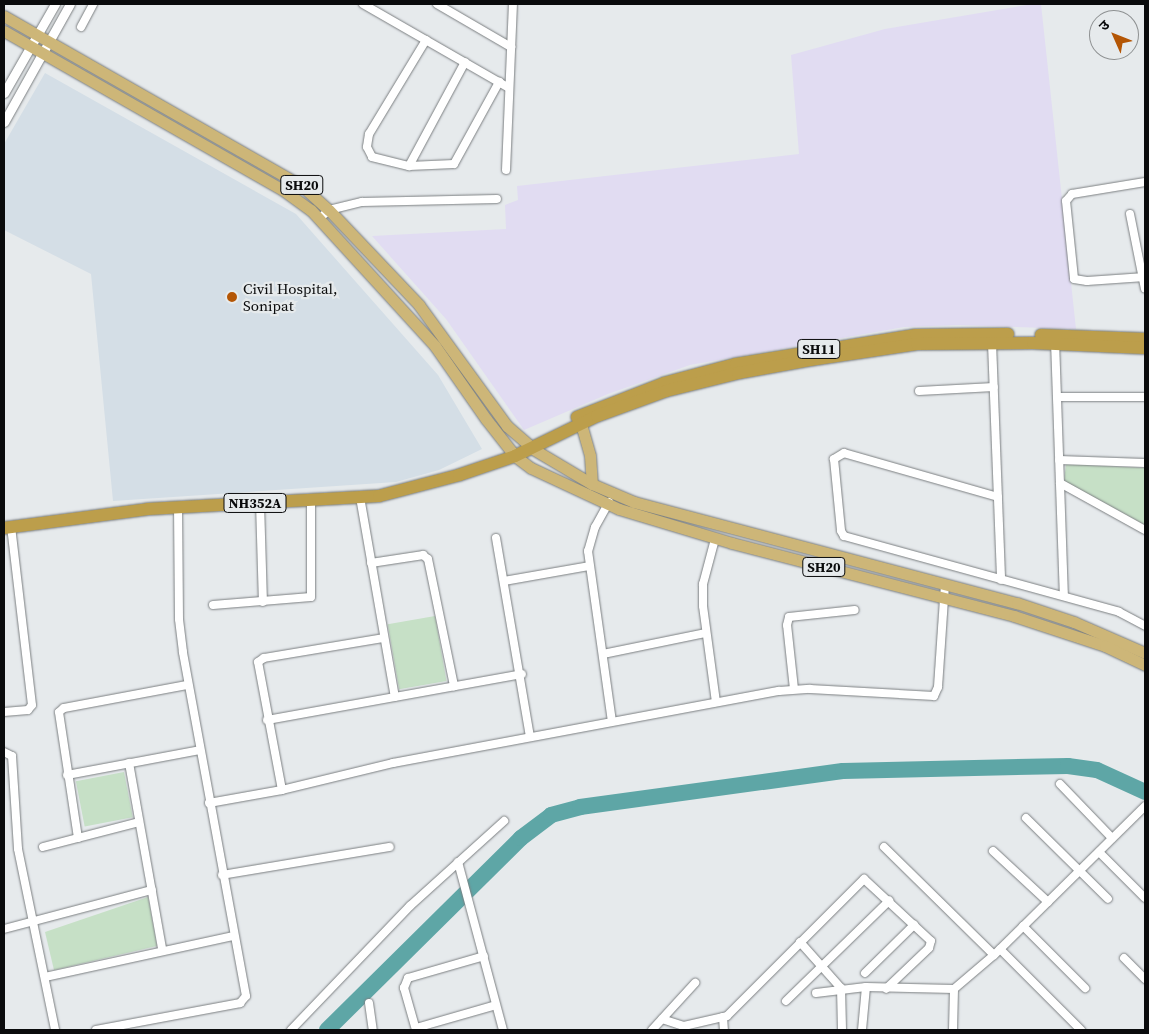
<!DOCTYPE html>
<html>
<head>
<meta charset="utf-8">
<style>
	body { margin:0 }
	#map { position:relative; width:1149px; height:1034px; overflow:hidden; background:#e6eaec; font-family:"Source Serif 4","Noto Sans Devanagari",serif }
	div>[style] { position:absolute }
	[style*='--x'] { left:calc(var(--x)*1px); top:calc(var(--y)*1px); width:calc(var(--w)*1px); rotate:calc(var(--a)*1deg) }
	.built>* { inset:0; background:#d4dee6 }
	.industrial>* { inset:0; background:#e1dcf2 }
	.green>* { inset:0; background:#c6e0c6; transform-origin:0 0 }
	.river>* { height:16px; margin:-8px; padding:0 8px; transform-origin:8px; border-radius:8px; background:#5ea6a6 }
	.roads { filter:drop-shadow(0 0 1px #7b7f81) drop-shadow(0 0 1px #7b7f81) }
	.minor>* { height:8px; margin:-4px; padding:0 4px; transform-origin:4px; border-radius:4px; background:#fff }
	.tertiary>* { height:9px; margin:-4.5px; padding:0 4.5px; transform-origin:4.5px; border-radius:4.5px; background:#fff }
	.primary>* { height:11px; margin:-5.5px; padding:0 5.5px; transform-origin:5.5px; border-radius:5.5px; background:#cdb678 }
	.trunk>* { height:12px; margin:-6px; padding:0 6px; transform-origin:6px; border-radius:6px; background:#bc9e4b }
	.dots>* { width:14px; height:14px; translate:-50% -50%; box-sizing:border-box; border:2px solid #e6eaec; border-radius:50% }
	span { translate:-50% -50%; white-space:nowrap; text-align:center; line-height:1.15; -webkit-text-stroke:4.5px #e6eaec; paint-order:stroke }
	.shield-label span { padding:1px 4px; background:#e6eaec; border:1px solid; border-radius:4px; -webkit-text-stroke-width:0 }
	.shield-label { font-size:14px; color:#0a0b0c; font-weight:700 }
	.poi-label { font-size:15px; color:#0a0b0c }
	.left { translate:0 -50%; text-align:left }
	.frame { position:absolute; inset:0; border:5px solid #0a0b0c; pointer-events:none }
	.north { position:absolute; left:1089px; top:10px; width:50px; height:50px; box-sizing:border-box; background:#e6eaec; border:1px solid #8e9192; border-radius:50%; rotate:314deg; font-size:14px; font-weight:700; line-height:20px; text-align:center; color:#0a0b0c }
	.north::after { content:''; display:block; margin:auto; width:18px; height:22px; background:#b45605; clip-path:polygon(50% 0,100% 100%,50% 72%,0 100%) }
</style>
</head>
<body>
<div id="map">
	<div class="built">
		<div style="clip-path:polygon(45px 73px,296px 214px,438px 375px,482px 449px,439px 470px,396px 482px,113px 501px,91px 274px,4px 230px,4px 144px)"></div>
	</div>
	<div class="industrial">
		<div style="clip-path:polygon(1033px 4px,1041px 4px,1076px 329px,959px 325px,904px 327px,690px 365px,608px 394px,524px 430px,446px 319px,372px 236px,506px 229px,505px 205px,518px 200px,517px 186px,799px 154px,791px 55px,885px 29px)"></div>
	</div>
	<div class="green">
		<div style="clip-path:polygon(1066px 464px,1145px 468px,1145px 525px,1064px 481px)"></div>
		<div style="left:435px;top:616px;width:66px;height:48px;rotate:80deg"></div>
		<div style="left:124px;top:772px;width:46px;height:49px;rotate:79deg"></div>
		<div style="clip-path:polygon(148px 897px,157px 946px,54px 970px,45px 932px)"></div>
	</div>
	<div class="river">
		<div style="--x:327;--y:1030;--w:273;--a:-44.7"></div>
		<div style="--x:521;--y:838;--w:38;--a:-37"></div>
		<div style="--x:551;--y:815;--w:30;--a:-15"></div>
		<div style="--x:580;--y:807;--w:265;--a:-7.8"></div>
		<div style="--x:843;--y:771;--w:225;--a:-1.3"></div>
		<div style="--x:1068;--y:766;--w:29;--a:8"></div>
		<div style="--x:1097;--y:770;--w:53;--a:24.6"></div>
	</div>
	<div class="roads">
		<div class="minor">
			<div style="--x:363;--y:4;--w:168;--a:29.9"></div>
			<div style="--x:437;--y:4;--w:86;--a:30.2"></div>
			<div style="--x:81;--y:27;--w:26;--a:-62"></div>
			<div style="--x:426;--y:40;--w:110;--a:121.2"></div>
			<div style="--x:369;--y:134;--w:13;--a:99"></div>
			<div style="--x:367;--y:147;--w:11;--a:63"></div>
			<div style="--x:372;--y:157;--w:38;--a:14"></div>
			<div style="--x:409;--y:166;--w:45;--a:-2.5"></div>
			<div style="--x:454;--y:164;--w:94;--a:-61.2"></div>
			<div style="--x:409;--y:166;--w:118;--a:-61.7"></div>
			<div style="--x:506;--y:170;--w:166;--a:-87.6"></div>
			<div style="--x:1145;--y:182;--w:74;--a:170.7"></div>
			<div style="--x:1072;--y:194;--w:9;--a:131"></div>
			<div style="--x:1066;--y:201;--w:78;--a:84.1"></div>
			<div style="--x:1074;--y:279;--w:13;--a:9"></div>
			<div style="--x:1087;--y:281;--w:58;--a:-3.9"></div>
			<div style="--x:1130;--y:214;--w:76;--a:78.7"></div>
			<div style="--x:319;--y:219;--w:13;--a:-42"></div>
			<div style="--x:329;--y:210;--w:34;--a:-14"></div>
			<div style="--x:362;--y:202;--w:135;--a:-1.3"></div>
			<div style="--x:1055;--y:341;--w:255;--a:88"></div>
			<div style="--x:992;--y:343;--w:237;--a:87.8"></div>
			<div style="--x:919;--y:391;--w:75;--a:-3.1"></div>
			<div style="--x:1057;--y:397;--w:88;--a:0"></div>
			<div style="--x:1059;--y:460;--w:86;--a:2"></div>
			<div style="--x:1060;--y:483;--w:97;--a:28.9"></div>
			<div style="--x:360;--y:497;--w:203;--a:80.1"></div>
			<div style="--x:998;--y:497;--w:160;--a:-164.1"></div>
			<div style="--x:844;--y:453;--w:12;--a:149"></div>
			<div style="--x:834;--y:459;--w:72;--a:84.4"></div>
			<div style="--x:841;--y:531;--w:6;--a:59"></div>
			<div style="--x:844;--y:536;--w:285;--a:15.4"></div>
			<div style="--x:1119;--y:612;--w:30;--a:28"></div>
			<div style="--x:609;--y:502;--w:29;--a:119"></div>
			<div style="--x:595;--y:527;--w:25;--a:106"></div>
			<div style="--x:588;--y:551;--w:172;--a:82"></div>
			<div style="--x:260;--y:503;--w:99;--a:88.3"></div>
			<div style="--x:496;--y:538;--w:201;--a:80.3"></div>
			<div style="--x:715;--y:539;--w:47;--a:104.9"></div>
			<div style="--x:703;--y:584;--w:22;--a:90"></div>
			<div style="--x:703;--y:606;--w:97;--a:82.3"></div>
			<div style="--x:371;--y:563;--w:53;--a:-8.7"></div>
			<div style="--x:423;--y:555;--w:6;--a:39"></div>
			<div style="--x:428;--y:559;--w:130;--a:78.4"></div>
			<div style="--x:504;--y:581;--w:86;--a:-10"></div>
			<div style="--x:213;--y:605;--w:98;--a:-4.7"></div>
			<div style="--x:311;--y:597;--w:97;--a:-90"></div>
			<div style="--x:603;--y:654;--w:104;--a:-11.6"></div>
			<div style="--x:794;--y:689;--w:64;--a:-96.2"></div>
			<div style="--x:787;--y:625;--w:8;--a:-76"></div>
			<div style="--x:789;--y:617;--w:66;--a:-6.1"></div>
			<div style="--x:4;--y:712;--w:24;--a:-5"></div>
			<div style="--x:28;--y:710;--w:6;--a:-51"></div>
			<div style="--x:32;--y:705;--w:179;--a:-96.7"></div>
			<div style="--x:267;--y:720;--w:259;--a:-10.2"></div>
			<div style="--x:4;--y:752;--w:9;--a:27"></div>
			<div style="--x:12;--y:756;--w:93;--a:86.3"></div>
			<div style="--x:18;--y:849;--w:185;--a:78.4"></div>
			<div style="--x:129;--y:763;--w:189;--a:79.9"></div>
			<div style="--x:67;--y:775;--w:135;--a:-10.6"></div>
			<div style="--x:1060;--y:784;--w:75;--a:46.1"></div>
			<div style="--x:282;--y:790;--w:130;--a:-100.6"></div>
			<div style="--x:258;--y:662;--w:7;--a:-34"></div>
			<div style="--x:264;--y:658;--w:121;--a:-9.5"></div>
			<div style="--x:209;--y:803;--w:74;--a:-10.1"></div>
			<div style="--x:282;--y:790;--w:114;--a:-13.7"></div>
			<div style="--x:393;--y:763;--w:393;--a:-10.6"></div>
			<div style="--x:779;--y:691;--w:31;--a:-4"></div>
			<div style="--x:810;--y:689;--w:124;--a:3.2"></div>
			<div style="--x:934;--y:696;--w:10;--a:-66"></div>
			<div style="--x:938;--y:687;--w:103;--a:-86.1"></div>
			<div style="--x:1026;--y:818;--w:115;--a:44.6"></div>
			<div style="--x:78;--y:838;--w:127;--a:-98.6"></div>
			<div style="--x:59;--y:712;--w:6;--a:-39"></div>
			<div style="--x:64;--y:708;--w:125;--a:-10.6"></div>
			<div style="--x:43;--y:847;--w:99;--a:-14.6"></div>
			<div style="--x:884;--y:847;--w:154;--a:44.5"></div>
			<div style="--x:993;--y:851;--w:75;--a:42.8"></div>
			<div style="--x:1099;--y:852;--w:65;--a:45"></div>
			<div style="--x:458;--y:862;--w:174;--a:75"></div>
			<div style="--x:222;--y:875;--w:170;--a:-9.5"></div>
			<div style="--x:1023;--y:926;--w:88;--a:45"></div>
			<div style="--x:4;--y:929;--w:153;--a:-14.8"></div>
			<div style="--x:800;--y:942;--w:62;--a:48.3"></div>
			<div style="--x:841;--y:988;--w:42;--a:88.6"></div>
			<div style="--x:1000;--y:949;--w:115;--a:45"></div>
			<div style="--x:1124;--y:958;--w:30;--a:45"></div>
			<div style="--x:865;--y:973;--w:69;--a:-44.4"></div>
			<div style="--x:45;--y:977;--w:192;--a:-12.3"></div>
			<div style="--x:816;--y:993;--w:50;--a:-6.8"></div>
			<div style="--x:866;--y:987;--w:88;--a:1.3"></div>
			<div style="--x:954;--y:989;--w:52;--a:-40.4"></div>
			<div style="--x:994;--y:955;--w:212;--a:-44.6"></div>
			<div style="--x:786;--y:1001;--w:144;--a:-44.2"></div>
			<div style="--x:369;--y:1003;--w:27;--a:82"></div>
			<div style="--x:723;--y:1017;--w:13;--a:86"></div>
			<div style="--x:662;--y:1019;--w:23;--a:18"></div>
			<div style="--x:684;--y:1026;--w:44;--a:-13.1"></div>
			<div style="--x:727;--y:1016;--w:194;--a:-45"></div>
			<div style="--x:864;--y:879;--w:91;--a:42.8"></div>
			<div style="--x:931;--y:941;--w:7;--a:106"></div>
			<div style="--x:929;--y:948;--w:59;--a:136.4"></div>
			<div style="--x:416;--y:1028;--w:83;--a:-16"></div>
			<div style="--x:96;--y:1030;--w:147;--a:-10.6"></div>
			<div style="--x:240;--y:1003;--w:9;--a:-49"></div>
			<div style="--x:246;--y:996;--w:350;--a:-100.4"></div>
			<div style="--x:183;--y:652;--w:33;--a:-97"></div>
			<div style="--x:179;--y:619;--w:112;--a:-90.5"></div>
			<div style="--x:291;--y:1030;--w:172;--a:-46.2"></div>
			<div style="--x:410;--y:906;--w:127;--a:-42.1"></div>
			<div style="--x:416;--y:1030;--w:44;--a:-105.9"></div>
			<div style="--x:404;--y:988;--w:11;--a:-68"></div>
			<div style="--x:408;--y:978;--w:79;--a:-16.1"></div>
			<div style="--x:652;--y:1030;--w:64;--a:-47.5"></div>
			<div style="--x:862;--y:1030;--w:43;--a:-84.7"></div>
			<div style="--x:953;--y:1030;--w:41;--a:-88.6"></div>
		</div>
		<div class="tertiary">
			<div style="--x:4;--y:93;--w:103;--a:-60.2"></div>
			<div style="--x:4;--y:122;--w:135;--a:-60.8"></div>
		</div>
		<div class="primary">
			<div style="--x:4;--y:16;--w:343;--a:29.7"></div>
			<div style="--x:302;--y:186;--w:36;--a:42"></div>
			<div style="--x:329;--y:210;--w:131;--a:46.5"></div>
			<div style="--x:419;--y:305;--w:150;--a:54"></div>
			<div style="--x:507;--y:426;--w:35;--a:41"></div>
			<div style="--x:533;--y:449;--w:69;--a:30.7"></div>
			<div style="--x:592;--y:484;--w:46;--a:23.2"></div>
			<div style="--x:634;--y:502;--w:396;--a:14.8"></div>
			<div style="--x:1017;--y:603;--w:60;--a:18.4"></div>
			<div style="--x:1074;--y:622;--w:77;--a:23.6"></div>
			<div style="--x:4;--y:31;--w:321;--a:29.7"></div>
			<div style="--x:283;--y:190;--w:34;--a:36"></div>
			<div style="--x:311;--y:210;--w:184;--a:47.6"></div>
			<div style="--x:435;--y:346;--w:89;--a:55.1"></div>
			<div style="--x:486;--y:419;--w:47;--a:51.9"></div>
			<div style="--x:515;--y:456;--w:20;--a:37"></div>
			<div style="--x:531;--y:468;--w:97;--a:25"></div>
			<div style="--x:619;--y:509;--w:118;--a:16.7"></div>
			<div style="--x:732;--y:543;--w:291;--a:14.5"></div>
			<div style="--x:1014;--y:616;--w:96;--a:18.2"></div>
			<div style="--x:1105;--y:646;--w:44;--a:25.4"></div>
			<div style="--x:581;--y:424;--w:33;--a:74"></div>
			<div style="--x:590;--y:456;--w:28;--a:86"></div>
		</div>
		<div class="trunk">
			<div style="--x:1041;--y:335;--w:104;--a:2.2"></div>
			<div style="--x:577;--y:417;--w:93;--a:-21.3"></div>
			<div style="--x:664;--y:383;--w:74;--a:-14.8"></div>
			<div style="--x:736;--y:364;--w:182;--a:-9.2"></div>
			<div style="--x:916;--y:335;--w:92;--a:-0.6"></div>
			<div style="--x:4;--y:528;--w:145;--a:-7.5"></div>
			<div style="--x:148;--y:509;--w:231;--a:-3.2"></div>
			<div style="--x:379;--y:496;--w:83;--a:-14.7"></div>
			<div style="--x:459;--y:475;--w:59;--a:-18.7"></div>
			<div style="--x:515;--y:456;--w:91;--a:-26"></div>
			<div style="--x:597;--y:416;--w:73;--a:-19.9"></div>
			<div style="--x:666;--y:391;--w:74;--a:-14"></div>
			<div style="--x:738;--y:373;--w:73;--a:-10.2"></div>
			<div style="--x:810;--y:360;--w:108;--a:-8.5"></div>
			<div style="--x:917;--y:344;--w:116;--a:-0.5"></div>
			<div style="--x:1033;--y:343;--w:112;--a:2.6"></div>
		</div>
	</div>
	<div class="dots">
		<div style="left:232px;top:297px;background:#b45605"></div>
	</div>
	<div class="shield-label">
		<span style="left:302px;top:185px">SH20</span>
		<span style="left:819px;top:349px">SH11</span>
		<span style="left:255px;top:503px">NH352A</span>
		<span style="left:824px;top:567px">SH20</span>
	</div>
	<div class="poi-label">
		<span class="left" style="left:243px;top:297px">Civil Hospital,<br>Sonipat</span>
	</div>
	<div class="frame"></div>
	<div class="north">उ</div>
</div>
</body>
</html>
